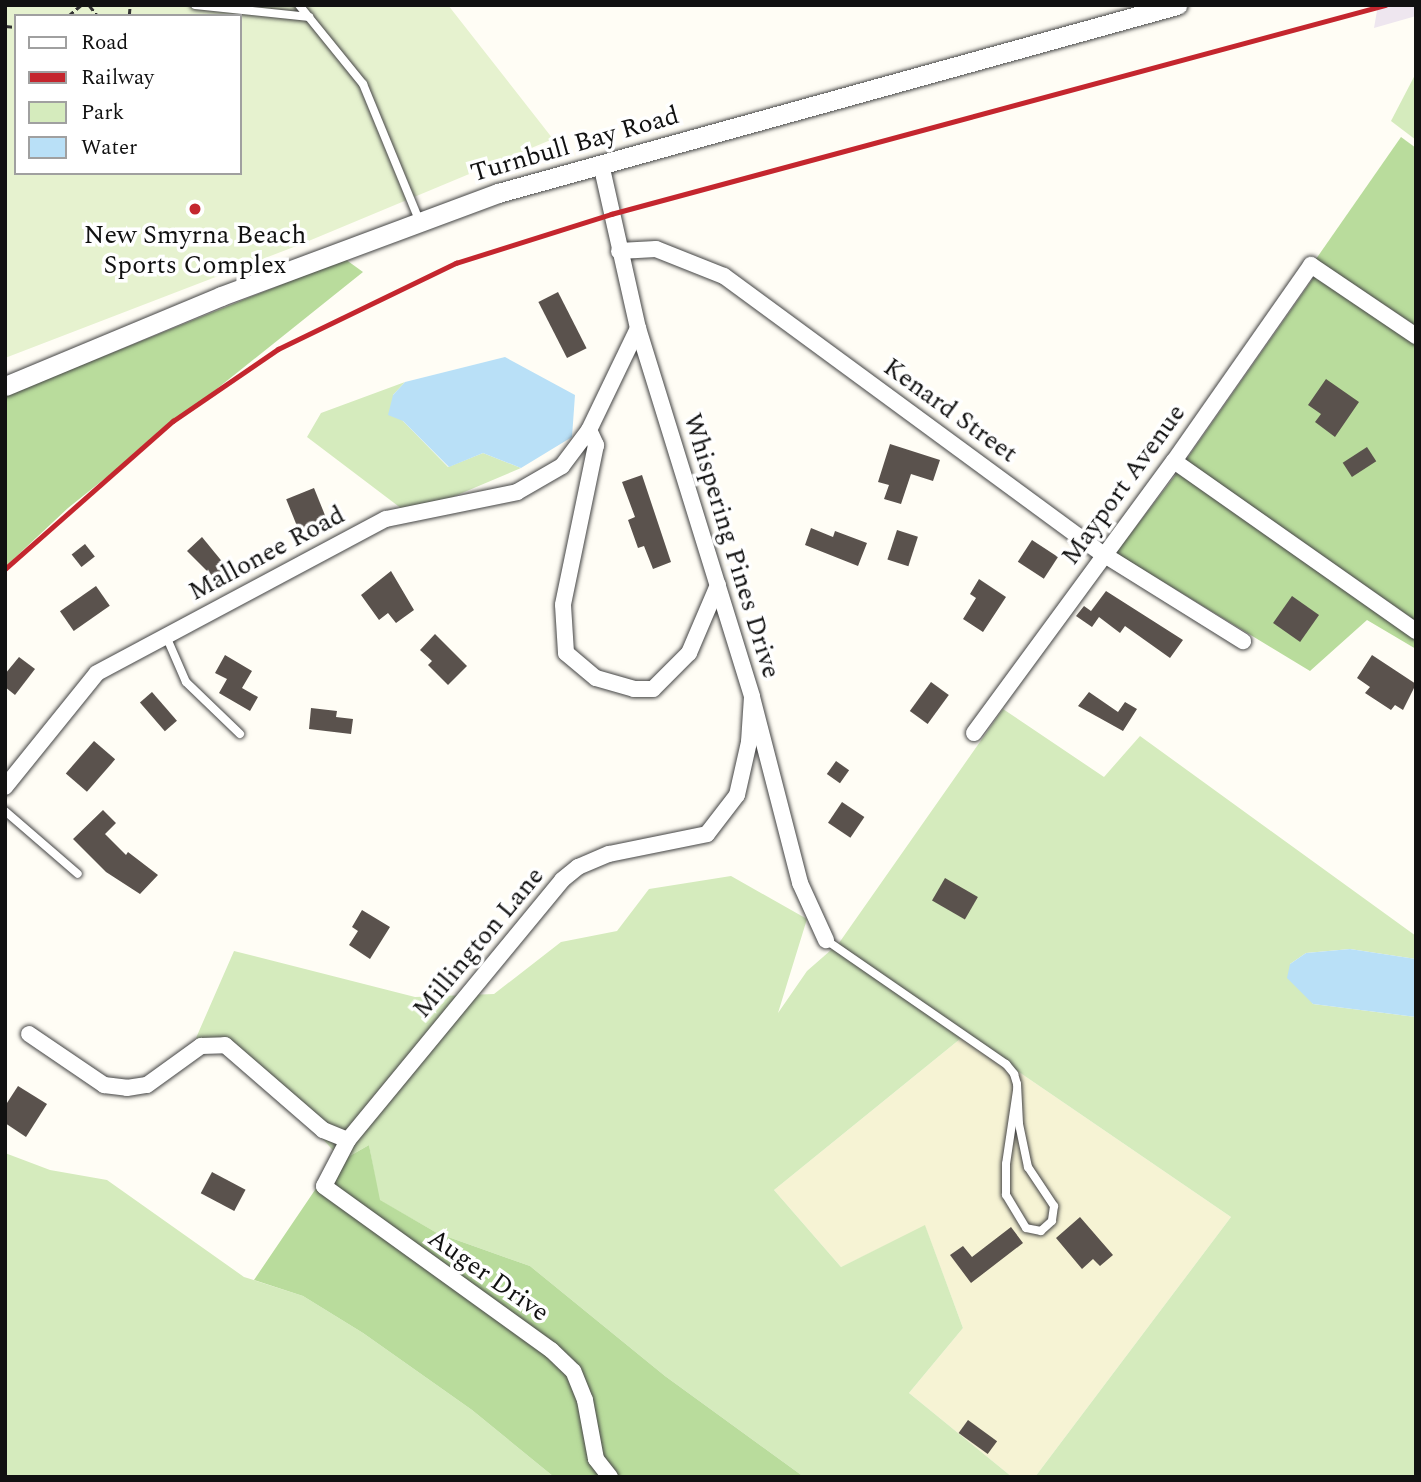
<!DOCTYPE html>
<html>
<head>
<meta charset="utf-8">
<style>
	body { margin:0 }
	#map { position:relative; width:1421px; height:1482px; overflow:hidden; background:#fffdf5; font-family:Spectral,serif }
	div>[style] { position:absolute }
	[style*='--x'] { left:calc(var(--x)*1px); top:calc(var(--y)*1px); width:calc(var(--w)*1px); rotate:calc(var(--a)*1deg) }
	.industrial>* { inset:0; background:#eee6ef }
	.farmland>* { inset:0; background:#f6f3d4 }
	.green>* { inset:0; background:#d5ebbd }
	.forest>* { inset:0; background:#b9dc9c }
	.pitch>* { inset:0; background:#e6f2cf }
	.water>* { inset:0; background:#b9e0f7 }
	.building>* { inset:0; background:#5a524d; transform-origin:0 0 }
	.path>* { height:2.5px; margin-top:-1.25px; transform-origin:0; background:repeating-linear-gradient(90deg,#333 0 7px,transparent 0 10.5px) }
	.roads { filter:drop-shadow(0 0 2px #444) drop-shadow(0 0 2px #444) }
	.service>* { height:8px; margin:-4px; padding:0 4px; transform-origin:4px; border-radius:4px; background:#fff }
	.minor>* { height:16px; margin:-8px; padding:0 8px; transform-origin:8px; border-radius:8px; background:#fff }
	.tertiary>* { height:19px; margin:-9.5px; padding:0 9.5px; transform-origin:9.5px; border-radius:9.5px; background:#fff }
	.rail>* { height:4.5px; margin:-2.25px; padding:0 2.25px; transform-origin:2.25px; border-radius:2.25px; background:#c4262e }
	.dots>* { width:19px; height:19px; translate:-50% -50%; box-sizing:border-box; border:4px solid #fff; border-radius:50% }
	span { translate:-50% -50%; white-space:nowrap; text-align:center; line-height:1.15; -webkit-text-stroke:7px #fff; paint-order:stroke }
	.street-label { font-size:26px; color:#111 }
	.poi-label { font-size:26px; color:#111 }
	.frame { position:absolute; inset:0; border:7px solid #111; pointer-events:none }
	.legend { position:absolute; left:14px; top:14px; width:228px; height:161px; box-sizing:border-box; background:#fff; border:2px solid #a0a0a0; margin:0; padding:9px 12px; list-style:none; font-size:21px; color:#111 }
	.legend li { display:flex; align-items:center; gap:14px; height:35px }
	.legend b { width:35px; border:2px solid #a0a0a0 }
</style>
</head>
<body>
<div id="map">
	<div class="industrial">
		<div style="clip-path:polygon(1378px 5px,1416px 5px,1416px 16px,1374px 28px)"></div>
	</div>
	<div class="farmland">
		<div style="clip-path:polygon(965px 1035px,1231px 1217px,1035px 1477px,1012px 1477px,909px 1393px,963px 1328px,925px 1226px,841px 1267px,774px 1190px)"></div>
	</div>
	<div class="green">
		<div style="clip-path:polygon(1416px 73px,1416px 140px,1391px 121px)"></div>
		<div style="clip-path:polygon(405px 382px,393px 395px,403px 421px,448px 467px,483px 453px,521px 468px,410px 515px,307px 437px,321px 413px)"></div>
		<div style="clip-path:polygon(1003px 709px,1104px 777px,1140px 736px,1416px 936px,1416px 959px,1350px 949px,1306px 953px,1290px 964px,1313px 1004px,1416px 1017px,1416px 1477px,1035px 1477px,1231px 1217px,965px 1035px,774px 1190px,841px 1267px,925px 1225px,963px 1328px,909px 1393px,1012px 1477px,804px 1477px,665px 1376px,530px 1266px,437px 1233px,379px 1200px,369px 1145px,348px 1157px,338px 1156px,263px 1072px,196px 1038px,234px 951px,415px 997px,494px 994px,561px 942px,617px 931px,649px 889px,731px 876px,807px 919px,778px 1013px,807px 971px,839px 943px)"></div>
		<div style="clip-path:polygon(5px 1153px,50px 1170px,107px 1180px,244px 1277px,303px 1296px,363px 1333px,472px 1410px,554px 1477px,5px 1477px)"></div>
	</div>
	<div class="forest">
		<div style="clip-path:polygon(1401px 137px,1416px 148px,1416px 326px,1316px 259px)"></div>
		<div style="clip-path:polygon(345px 259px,363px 272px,68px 508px,5px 567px,5px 396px)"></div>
		<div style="clip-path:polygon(1314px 277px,1416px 345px,1416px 621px,1186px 460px)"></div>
		<div style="clip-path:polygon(1177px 473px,1416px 641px,1416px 649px,1367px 620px,1310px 671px,1116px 553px)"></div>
		<div style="clip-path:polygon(369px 1145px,380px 1200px,437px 1233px,530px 1266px,665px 1376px,804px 1477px,554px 1477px,472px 1410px,363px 1333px,303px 1296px,254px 1280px,338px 1156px,348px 1157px)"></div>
	</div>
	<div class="pitch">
		<div style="clip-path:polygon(evenodd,5px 5px,448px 5px,553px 139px,299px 245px,5px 358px,5px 5px,16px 16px,240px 16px,240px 173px,16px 173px,16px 16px)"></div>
	</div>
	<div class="water">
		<div style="clip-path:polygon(505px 357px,575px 395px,572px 437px,521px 468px,483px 453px,449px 467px,403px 421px,388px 415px,393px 395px,405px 382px)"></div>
		<div style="clip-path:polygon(1350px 949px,1416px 959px,1416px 1017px,1313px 1004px,1287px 978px,1290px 964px,1306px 953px)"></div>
	</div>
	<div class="building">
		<div style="left:558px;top:292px;width:63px;height:22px;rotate:63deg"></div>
		<div style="clip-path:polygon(1326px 379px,1359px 402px,1335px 437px,1315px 422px,1321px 414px,1308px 405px)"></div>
		<div style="clip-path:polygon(890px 444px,940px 460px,933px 481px,911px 474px,901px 504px,884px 499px,889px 485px,878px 482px)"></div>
		<div style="left:1367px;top:447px;width:17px;height:29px;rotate:57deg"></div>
		<div style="clip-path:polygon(642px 475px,671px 562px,653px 569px,644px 546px,638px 548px,628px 520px,635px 517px,622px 482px)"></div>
		<div style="left:314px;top:488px;width:35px;height:30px;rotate:68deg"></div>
		<div style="clip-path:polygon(811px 528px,833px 537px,835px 531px,867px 543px,858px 566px,805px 545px)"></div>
		<div style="left:897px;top:530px;width:22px;height:31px;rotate:18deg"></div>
		<div style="clip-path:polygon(202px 537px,229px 570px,218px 582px,187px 551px)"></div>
		<div style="left:1032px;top:540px;width:31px;height:26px;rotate:33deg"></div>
		<div style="left:85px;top:544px;width:16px;height:17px;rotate:52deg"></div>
		<div style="clip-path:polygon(391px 571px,414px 610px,396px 623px,388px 613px,379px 620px,361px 595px)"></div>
		<div style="clip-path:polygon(979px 579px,1006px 597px,983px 632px,963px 619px,976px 598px,970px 594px)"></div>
		<div style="left:96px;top:586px;width:24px;height:44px;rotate:55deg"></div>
		<div style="clip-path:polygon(1106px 591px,1183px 640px,1170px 658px,1125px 626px,1120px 633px,1099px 617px,1092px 627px,1076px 616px,1084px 606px,1091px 611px)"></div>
		<div style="left:1292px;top:596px;width:33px;height:33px;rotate:35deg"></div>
		<div style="clip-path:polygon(435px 634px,467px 666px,448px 685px,428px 665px,432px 661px,420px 650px)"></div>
		<div style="clip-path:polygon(225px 655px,252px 671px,242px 688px,258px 697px,250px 711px,219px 693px,227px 679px,215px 673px)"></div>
		<div style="clip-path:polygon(1372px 655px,1416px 684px,1403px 710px,1395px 705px,1391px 710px,1365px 693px,1370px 687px,1357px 678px)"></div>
		<div style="clip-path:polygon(19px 657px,35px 669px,15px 695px,5px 687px,5px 674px)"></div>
		<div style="left:931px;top:682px;width:22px;height:36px;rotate:36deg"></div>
		<div style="left:152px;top:692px;width:38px;height:16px;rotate:49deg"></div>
		<div style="clip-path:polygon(1089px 692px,1118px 712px,1125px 702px,1137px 709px,1123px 731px,1078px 706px)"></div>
		<div style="clip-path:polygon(311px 708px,337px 711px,336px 717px,353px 719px,351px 734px,309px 729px)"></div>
		<div style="left:94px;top:741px;width:28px;height:43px;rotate:41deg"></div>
		<div style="left:836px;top:761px;width:16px;height:16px;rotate:35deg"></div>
		<div style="left:842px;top:802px;width:27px;height:25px;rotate:34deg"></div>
		<div style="clip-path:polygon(103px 810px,116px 823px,105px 834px,126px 855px,128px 852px,158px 875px,140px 894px,106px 872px,73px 839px)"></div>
		<div style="left:945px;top:878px;width:38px;height:26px;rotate:30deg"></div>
		<div style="clip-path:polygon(362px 910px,390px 927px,370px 959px,349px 945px,358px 931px,352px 927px)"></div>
		<div style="clip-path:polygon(18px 1086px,47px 1104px,26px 1137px,5px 1123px,5px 1106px)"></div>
		<div style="left:212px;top:1172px;width:38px;height:24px;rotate:28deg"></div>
		<div style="clip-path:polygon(1080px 1217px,1113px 1255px,1100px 1266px,1093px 1259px,1082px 1269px,1056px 1238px)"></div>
		<div style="clip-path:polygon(1011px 1227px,1023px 1243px,971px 1283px,950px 1255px,963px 1246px,972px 1257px)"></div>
		<div style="left:968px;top:1420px;width:36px;height:16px;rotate:36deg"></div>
	</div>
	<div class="path">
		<div style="--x:89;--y:5;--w:14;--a:51"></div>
		<div style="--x:68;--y:16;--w:17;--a:-40"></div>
		<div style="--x:129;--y:16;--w:11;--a:-85"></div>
		<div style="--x:5;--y:26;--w:11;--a:5"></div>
	</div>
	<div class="roads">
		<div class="service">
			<div style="--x:195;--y:5;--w:115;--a:6"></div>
			<div style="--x:299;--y:5;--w:102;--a:51"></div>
			<div style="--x:363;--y:84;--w:149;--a:67.6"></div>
			<div style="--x:166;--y:636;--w:50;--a:66.5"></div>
			<div style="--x:186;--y:682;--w:75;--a:43.9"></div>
			<div style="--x:5;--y:811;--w:96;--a:40.8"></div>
			<div style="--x:826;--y:940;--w:219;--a:34.6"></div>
			<div style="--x:1006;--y:1064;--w:13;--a:51"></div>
			<div style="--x:1014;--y:1074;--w:10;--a:73"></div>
			<div style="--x:1017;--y:1084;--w:40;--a:87.1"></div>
			<div style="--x:1019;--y:1124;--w:44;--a:78.2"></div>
			<div style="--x:1028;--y:1167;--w:47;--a:56.3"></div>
			<div style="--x:1054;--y:1206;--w:15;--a:98"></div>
			<div style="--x:1052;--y:1221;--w:15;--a:138"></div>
			<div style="--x:1041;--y:1231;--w:15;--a:-169"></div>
			<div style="--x:1026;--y:1228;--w:39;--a:-121"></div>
			<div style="--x:1006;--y:1195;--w:31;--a:-90"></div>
			<div style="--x:1006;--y:1164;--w:75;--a:-81.5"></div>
		</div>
		<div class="minor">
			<div style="--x:601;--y:164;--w:168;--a:77.3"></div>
			<div style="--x:638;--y:328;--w:386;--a:72.8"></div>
			<div style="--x:752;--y:697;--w:192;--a:75.5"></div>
			<div style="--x:800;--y:883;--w:63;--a:65.5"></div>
			<div style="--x:619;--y:251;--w:37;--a:-3"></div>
			<div style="--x:656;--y:249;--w:73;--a:21.7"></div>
			<div style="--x:724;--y:276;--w:470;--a:36.3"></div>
			<div style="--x:1103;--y:554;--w:165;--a:31.9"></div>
			<div style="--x:589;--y:430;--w:17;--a:65"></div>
			<div style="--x:596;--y:445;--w:163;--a:101.7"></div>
			<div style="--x:563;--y:605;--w:48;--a:86.4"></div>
			<div style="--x:566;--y:653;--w:39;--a:40"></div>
			<div style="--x:596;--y:678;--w:40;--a:16"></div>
			<div style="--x:634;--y:689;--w:19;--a:0"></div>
			<div style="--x:653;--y:689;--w:51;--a:-45"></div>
			<div style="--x:689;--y:653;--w:74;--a:-66.9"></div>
			<div style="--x:1174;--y:461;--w:296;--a:35.1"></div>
			<div style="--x:974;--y:733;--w:338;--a:-53.7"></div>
			<div style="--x:1174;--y:461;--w:239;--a:-55"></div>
			<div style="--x:1311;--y:265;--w:127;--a:34.1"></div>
			<div style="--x:5;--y:787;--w:146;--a:-51.1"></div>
			<div style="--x:97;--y:673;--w:327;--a:-28.1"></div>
			<div style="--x:386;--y:519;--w:134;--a:-11.6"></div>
			<div style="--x:517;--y:492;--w:52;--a:-30"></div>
			<div style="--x:562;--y:466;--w:45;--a:-53.1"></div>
			<div style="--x:589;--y:430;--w:113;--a:-64.3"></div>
			<div style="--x:29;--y:1034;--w:91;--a:34.2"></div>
			<div style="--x:104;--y:1085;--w:23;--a:7"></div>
			<div style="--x:127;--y:1088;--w:20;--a:-9"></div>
			<div style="--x:147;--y:1085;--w:67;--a:-35.8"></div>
			<div style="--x:201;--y:1046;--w:24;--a:-2"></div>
			<div style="--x:225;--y:1045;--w:130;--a:40.9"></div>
			<div style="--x:323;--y:1130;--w:27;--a:22"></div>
			<div style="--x:610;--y:1477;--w:23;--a:-128"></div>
			<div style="--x:596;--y:1459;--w:60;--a:-100.6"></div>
			<div style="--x:585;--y:1400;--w:31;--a:-112"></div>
			<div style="--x:573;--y:1371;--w:30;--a:-136"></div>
			<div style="--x:551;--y:1350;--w:280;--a:-144.2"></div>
			<div style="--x:324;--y:1186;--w:52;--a:-62.4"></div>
			<div style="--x:348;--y:1140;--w:337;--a:-50.5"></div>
			<div style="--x:562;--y:880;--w:21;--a:-39"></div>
			<div style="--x:578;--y:867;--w:34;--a:-23"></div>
			<div style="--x:609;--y:854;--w:100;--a:-11.5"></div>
			<div style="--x:707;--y:834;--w:49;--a:-52.4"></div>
			<div style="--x:737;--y:795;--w:54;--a:-77.2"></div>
			<div style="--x:749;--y:742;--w:45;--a:-86.2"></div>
		</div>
		<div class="tertiary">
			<div style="--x:5;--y:386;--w:234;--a:-22.6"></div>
			<div style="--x:221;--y:296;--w:296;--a:-20.4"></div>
			<div style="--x:498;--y:193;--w:705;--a:-15.48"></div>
		</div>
	</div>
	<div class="rail">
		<div style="--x:5;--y:569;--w:224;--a:-41.4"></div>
		<div style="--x:173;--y:421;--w:127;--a:-34.4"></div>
		<div style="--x:278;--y:349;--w:198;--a:-25.8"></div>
		<div style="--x:456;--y:263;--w:163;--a:-17.5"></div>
		<div style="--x:611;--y:214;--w:802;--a:-15.11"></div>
	</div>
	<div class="dots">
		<div style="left:195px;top:209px;background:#c4262e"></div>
	</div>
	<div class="street-label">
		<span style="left:575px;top:145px;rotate:-16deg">Turnbull Bay Road</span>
		<span style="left:950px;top:411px;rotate:36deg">Kenard Street</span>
		<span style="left:1124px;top:485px;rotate:-54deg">Mayport Avenue</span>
		<span style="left:731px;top:546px;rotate:73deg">Whispering Pines Drive</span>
		<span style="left:267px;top:554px;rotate:-28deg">Mallonee Road</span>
		<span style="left:479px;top:943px;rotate:-50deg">Millington Lane</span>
		<span style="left:488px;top:1276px;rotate:35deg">Auger Drive</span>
	</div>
	<div class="poi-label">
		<span style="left:195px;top:251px">New Smyrna Beach<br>Sports Complex</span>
	</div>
	<div class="frame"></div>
	<ul class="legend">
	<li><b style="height:9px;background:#fff"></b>Road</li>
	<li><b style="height:9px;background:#c4262e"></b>Railway</li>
	<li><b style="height:19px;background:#d5ebbd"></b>Park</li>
	<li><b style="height:19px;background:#b9e0f7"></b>Water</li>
	</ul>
</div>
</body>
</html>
